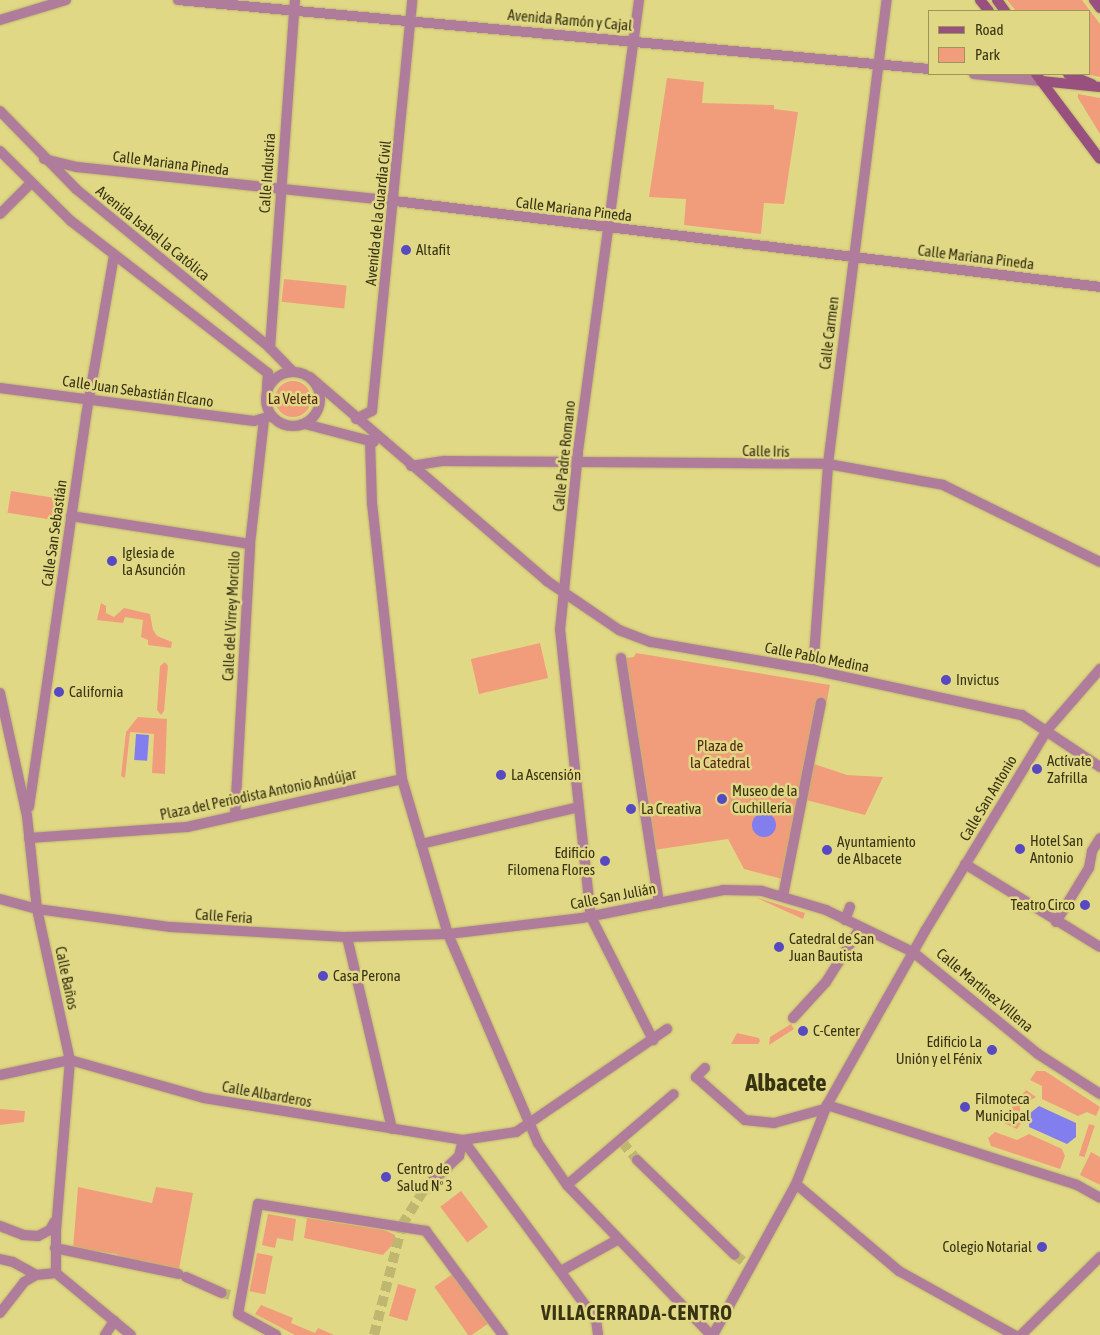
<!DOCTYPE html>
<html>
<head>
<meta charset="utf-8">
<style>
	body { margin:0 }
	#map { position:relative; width:1100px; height:1335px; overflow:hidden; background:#e1d886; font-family:"Asap Condensed",sans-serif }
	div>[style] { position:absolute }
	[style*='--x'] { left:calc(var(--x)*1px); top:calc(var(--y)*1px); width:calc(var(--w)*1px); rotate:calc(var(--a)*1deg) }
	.green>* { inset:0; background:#f19d7b; transform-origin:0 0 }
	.round { border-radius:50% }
	.water>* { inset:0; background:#827eee; transform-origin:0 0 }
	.street-tunnel>* { height:10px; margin-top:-5px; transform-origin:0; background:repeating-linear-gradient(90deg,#bfb76f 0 10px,transparent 0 15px) }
	.roads { filter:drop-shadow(0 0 1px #bfb76f) drop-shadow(0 0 1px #bfb76f) }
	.street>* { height:10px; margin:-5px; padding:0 5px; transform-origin:5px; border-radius:5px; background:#af7d9b }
	.street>.ring { margin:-5px; padding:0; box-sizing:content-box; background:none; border:10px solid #af7d9b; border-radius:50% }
	.secondary>* { height:10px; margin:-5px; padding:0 5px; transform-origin:5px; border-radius:5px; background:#98517e }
	.dots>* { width:14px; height:14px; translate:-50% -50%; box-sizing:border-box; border:2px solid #e1d886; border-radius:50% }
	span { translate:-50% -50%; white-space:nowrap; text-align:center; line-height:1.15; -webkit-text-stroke:5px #e1d886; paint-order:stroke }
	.street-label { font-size:15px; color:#383412 }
	.poi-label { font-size:15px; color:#383412 }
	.left { translate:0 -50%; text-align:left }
	.right { translate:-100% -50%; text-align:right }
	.park-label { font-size:15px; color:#572713 }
	.district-label { font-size:20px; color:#383412; font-weight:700; letter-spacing:1px }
	.town-label { font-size:25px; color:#383412; font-weight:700 }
	.legend { position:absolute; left:928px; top:10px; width:162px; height:65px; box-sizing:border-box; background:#e1d886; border:1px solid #9d9658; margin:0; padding:6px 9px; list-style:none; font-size:15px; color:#383412 }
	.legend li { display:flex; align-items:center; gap:10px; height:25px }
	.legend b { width:25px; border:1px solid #9d9658 }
</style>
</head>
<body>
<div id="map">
	<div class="green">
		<div style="clip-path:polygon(1007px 0,1082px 0,1100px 24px,1100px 77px,1086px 74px,1089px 74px,1089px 11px,1016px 11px)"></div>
		<div style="clip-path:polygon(667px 78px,704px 82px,702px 103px,774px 105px,774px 109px,798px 112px,784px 204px,764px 203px,761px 234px,684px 225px,686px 199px,649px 197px)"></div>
		<div style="clip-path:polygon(1078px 94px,1100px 98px,1100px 134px,1078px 98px)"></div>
		<div style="left:284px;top:279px;width:63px;height:23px;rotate:6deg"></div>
		<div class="round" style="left:275px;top:381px;width:36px;height:36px"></div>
		<div style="left:11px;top:491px;width:54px;height:22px;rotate:9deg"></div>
		<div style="clip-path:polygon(101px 603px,106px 606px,106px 613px,114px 617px,124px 608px,150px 614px,153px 630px,157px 636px,172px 642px,171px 648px,148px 645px,148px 640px,141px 637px,143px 620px,125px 617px,123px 623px,97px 620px)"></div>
		<div style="left:540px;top:643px;width:36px;height:71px;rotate:77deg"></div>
		<div style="clip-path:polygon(636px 653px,830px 685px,814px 764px,847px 775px,883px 777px,865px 815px,806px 800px,790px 881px,744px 869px,728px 839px,647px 851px,617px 659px,634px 657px)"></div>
		<div style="clip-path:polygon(165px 662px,168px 666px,164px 711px,161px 715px,157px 710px,160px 666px)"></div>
		<div style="clip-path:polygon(138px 717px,167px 719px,165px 774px,152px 773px,154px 734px,130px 732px,125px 778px,121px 776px,126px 732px)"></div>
		<div style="clip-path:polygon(755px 897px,805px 913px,803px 919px)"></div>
		<div style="clip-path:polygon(791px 1024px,794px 1029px,769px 1045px,770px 1037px)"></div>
		<div style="clip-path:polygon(737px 1033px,759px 1038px,760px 1041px,758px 1044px,731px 1044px)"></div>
		<div style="clip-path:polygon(1036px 1071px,1045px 1071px,1100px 1107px,1096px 1116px,1087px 1112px,1078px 1116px,1042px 1099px,1042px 1086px,1030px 1080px)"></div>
		<div style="clip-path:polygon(1026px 1090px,1036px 1097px,1020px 1107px,1021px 1123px,1017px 1129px,1004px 1123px,1004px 1118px)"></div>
		<div style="clip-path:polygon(0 1109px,25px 1111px,24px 1122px,0 1125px)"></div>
		<div style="left:1089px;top:1124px;width:6px;height:33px;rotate:18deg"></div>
		<div style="clip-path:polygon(995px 1132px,1017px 1140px,1029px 1134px,1062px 1149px,1065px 1156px,1060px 1169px,991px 1146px,988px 1138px)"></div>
		<div style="clip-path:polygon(1091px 1152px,1100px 1157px,1100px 1185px,1080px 1175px)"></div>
		<div style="clip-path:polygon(78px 1187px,152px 1203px,156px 1187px,193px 1193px,179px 1269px,117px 1257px,117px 1254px,73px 1249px)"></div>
		<div style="left:461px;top:1191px;width:45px;height:26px;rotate:53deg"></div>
		<div style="clip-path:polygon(268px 1214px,296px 1219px,293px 1241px,277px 1238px,275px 1248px,262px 1245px)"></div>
		<div style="clip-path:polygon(307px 1218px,384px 1230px,395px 1235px,394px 1243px,383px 1255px,304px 1238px)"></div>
		<div style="left:257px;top:1253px;width:16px;height:39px;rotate:11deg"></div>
		<div style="left:454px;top:1273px;width:61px;height:24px;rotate:55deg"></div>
		<div style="left:398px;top:1284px;width:19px;height:33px;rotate:16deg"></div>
		<div style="clip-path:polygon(261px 1305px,293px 1318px,291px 1323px,315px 1333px,318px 1328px,334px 1335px,295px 1335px,255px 1314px)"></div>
	</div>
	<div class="water">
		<div style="left:136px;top:734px;width:13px;height:26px;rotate:4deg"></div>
		<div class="round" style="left:752px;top:813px;width:24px;height:24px"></div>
		<div style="clip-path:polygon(1039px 1106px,1076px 1123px,1076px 1137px,1067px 1144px,1029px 1127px,1029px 1114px)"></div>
	</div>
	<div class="street-tunnel">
		<div style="--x:622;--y:1142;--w:23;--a:50"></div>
		<div style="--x:735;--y:1255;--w:10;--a:37"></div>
		<div style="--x:222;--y:1293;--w:8;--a:14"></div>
		<div style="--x:374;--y:1335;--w:114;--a:-75.7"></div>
		<div style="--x:402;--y:1225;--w:44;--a:-58.1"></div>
	</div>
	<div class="roads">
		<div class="street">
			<div style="--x:178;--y:0;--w:754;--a:5.25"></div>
			<div style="--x:639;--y:0;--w:457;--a:97.7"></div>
			<div style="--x:578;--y:453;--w:177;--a:95.8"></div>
			<div style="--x:560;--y:629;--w:290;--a:83.9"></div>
			<div style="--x:591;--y:917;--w:138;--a:63.2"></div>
			<div style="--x:0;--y:20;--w:69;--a:-16.9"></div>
			<div style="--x:974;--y:74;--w:67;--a:6"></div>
			<div style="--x:0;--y:111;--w:109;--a:45.7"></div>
			<div style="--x:76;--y:189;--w:251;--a:39.3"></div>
			<div style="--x:270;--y:348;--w:32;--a:46"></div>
			<div style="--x:0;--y:151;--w:100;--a:44.6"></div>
			<div style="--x:71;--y:221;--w:249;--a:37.7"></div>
			<div style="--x:268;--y:373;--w:16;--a:94"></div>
			<div style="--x:44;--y:159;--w:34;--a:14"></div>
			<div style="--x:77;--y:167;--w:320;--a:6.1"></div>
			<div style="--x:395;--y:201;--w:710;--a:6.95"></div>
			<div style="--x:0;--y:214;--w:44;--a:-45"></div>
			<div style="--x:270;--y:348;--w:349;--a:-85.9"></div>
			<div class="ring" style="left:266px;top:372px;width:44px;height:44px"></div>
			<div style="--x:310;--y:377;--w:313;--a:40.7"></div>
			<div style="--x:547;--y:581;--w:87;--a:34.2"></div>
			<div style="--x:619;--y:630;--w:34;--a:21"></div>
			<div style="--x:651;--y:642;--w:164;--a:9.8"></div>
			<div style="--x:813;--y:670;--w:214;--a:12.2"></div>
			<div style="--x:1022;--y:715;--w:94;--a:33.7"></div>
			<div style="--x:0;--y:388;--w:256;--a:7.4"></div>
			<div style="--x:254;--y:421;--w:18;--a:-16"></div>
			<div style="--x:356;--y:419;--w:18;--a:-27"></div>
			<div style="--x:372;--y:411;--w:413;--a:-84.4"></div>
			<div style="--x:305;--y:424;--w:71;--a:14.6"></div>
			<div style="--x:370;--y:440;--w:63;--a:88.2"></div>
			<div style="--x:372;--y:503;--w:278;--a:83.8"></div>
			<div style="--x:402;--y:779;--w:162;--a:73.5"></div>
			<div style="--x:448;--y:934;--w:228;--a:66.7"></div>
			<div style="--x:538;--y:1143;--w:51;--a:55.4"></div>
			<div style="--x:567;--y:1185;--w:208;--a:46.2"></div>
			<div style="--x:411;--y:466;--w:33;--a:-9"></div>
			<div style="--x:444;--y:461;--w:384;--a:0.4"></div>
			<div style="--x:828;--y:464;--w:117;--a:10.3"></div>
			<div style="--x:943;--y:485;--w:175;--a:26.1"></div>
			<div style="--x:71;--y:516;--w:181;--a:8.9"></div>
			<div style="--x:621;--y:658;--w:248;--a:81.2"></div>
			<div style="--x:813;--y:670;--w:207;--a:-85.8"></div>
			<div style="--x:828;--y:464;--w:468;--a:-82.8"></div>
			<div style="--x:0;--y:693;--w:126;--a:77.6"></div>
			<div style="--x:27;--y:816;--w:94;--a:83.9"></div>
			<div style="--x:37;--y:909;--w:155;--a:77.7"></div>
			<div style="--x:70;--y:1060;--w:172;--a:94.7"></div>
			<div style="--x:56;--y:1231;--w:42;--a:90"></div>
			<div style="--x:29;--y:807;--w:395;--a:-81.7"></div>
			<div style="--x:86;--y:416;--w:162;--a:-80.1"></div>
			<div style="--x:235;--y:816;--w:272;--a:-86.8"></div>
			<div style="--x:250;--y:544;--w:126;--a:-83.6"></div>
			<div style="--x:29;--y:838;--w:158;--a:-4"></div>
			<div style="--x:187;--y:827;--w:220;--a:-12.6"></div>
			<div style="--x:421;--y:844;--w:162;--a:-13.2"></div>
			<div style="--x:965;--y:864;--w:158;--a:31.6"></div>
			<div style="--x:783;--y:896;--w:197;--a:-78.9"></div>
			<div style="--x:0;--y:899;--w:38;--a:15"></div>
			<div style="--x:37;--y:909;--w:135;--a:7.7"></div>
			<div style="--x:171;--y:927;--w:176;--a:3.3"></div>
			<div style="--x:347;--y:937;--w:101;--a:-1.7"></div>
			<div style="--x:448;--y:934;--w:135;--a:-6.8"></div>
			<div style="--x:582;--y:918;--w:144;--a:-11.2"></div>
			<div style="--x:723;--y:890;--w:39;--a:1"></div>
			<div style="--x:762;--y:891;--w:67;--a:16.5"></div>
			<div style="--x:826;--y:910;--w:97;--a:25.8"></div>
			<div style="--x:913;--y:952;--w:161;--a:39.2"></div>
			<div style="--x:1038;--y:1054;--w:74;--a:32.8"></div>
			<div style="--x:845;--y:920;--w:14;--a:-69"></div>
			<div style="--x:1056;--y:922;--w:63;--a:-58.6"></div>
			<div style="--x:1089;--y:868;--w:17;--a:-80"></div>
			<div style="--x:1092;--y:851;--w:15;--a:-58"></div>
			<div style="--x:347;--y:937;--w:197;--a:76.8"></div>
			<div style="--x:793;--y:1018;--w:49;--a:-47.5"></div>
			<div style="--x:826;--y:982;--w:64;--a:-57.8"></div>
			<div style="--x:705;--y:1068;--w:13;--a:135"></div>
			<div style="--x:696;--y:1077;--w:65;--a:41.3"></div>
			<div style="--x:745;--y:1120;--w:29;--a:6"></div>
			<div style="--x:774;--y:1123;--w:53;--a:-15.4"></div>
			<div style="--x:0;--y:1075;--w:72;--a:-12.1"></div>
			<div style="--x:70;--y:1060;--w:139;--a:15.8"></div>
			<div style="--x:204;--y:1098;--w:262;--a:9.2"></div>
			<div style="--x:463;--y:1140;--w:54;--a:-8.6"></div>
			<div style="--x:516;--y:1132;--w:183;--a:-34.3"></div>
			<div style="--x:827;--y:1105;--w:262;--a:17.7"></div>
			<div style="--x:1077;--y:1185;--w:26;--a:29"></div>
			<div style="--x:463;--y:1140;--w:224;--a:53.5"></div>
			<div style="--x:596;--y:1320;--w:15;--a:82"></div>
			<div style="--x:637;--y:1160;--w:136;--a:44.1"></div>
			<div style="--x:796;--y:1184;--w:135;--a:40.2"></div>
			<div style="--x:899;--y:1271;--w:132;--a:29.1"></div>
			<div style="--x:567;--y:1185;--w:140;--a:-40.4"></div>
			<div style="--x:425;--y:1188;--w:47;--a:-43.3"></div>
			<div style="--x:459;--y:1156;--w:16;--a:-76"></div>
			<div style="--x:0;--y:1226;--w:25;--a:21"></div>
			<div style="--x:23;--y:1235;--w:15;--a:4"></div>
			<div style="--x:38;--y:1236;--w:13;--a:-27"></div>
			<div style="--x:50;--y:1230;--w:10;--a:-61"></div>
			<div style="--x:55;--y:1248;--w:126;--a:11.9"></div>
			<div style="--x:0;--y:1259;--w:13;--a:13"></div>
			<div style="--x:13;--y:1262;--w:26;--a:29"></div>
			<div style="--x:561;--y:1271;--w:66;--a:-28.9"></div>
			<div style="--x:186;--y:1277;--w:39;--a:24"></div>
			<div style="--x:0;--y:1313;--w:39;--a:-52"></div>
			<div style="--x:24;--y:1282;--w:14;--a:-30"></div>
			<div style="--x:36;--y:1275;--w:20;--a:-6"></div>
			<div style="--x:56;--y:1273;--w:97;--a:39.6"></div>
			<div style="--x:105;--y:1335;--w:17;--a:-57"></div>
			<div style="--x:276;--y:1335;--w:43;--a:-151.1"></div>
			<div style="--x:238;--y:1314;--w:112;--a:-79.7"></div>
			<div style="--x:258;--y:1204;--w:170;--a:9.1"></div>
			<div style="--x:426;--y:1231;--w:129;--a:53.5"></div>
			<div style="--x:713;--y:1335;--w:172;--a:-61.2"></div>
			<div style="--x:796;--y:1184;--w:85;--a:-68.6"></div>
			<div style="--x:827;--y:1105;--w:200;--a:-60.6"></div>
			<div style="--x:925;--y:931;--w:235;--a:-58.7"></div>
			<div style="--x:1047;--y:730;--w:81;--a:-49"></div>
			<div style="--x:1021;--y:1335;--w:111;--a:-44.6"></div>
		</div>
		<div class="secondary">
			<div style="--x:980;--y:0;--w:14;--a:51"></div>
			<div style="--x:997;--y:0;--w:14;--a:54"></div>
			<div style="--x:1094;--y:0;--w:10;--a:53"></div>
			<div style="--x:1036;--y:74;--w:106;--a:53"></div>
			<div style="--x:1068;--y:74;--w:26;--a:23"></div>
			<div style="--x:1041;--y:81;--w:59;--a:5.8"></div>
		</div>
	</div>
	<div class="dots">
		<div style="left:406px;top:250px;background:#5649c1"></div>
		<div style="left:112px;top:561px;background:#5649c1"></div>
		<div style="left:946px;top:680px;background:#5649c1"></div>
		<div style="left:59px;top:692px;background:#5649c1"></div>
		<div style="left:1037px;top:769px;background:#5649c1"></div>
		<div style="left:501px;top:775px;background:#5649c1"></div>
		<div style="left:722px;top:799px;background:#5649c1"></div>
		<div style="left:631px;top:809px;background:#5649c1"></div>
		<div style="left:1020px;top:849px;background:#5649c1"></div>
		<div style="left:827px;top:850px;background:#5649c1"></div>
		<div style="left:605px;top:861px;background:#5649c1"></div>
		<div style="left:1085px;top:905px;background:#5649c1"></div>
		<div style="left:779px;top:947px;background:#5649c1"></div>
		<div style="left:323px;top:976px;background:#5649c1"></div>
		<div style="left:803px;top:1031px;background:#5649c1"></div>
		<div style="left:992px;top:1050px;background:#5649c1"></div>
		<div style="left:965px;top:1107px;background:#5649c1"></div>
		<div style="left:386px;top:1177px;background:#5649c1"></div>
		<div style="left:1042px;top:1247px;background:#5649c1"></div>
	</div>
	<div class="street-label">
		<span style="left:570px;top:20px;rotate:5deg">Avenida Ramón y Cajal</span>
		<span style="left:171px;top:163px;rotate:7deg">Calle Mariana Pineda</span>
		<span style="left:267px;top:173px;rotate:-86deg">Calle Industria</span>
		<span style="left:574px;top:209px;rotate:7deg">Calle Mariana Pineda</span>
		<span style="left:378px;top:213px;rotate:-84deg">Avenida de la Guardia Civil</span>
		<span style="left:153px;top:233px;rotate:39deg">Avenida Isabel la Católica</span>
		<span style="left:976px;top:257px;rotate:7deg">Calle Mariana Pineda</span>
		<span style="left:829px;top:333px;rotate:-83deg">Calle Carmen</span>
		<span style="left:138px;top:391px;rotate:8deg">Calle Juan Sebastián Elcano</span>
		<span style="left:766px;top:451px;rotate:1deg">Calle Iris</span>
		<span style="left:564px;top:456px;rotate:-84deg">Calle Padre Romano</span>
		<span style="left:54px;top:533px;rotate:-82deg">Calle San Sebastián</span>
		<span style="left:231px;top:616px;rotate:-87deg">Calle del Virrey Morcillo</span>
		<span style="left:817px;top:657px;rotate:11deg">Calle Pablo Medina</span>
		<span style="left:258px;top:794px;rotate:-12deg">Plaza del Periodista Antonio Andújar</span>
		<span style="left:988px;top:798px;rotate:-59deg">Calle San Antonio</span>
		<span style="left:613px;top:896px;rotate:-11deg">Calle San Julián</span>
		<span style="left:224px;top:916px;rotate:4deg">Calle Feria</span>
		<span style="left:67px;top:978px;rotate:78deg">Calle Baños</span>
		<span style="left:985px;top:990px;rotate:40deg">Calle Martínez Villena</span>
		<span style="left:267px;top:1094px;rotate:10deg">Calle Albarderos</span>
	</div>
	<div class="poi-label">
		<span class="left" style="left:416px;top:250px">Altafit</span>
		<span class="left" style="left:122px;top:561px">Iglesia de<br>la Asunción</span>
		<span class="left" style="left:956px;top:680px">Invictus</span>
		<span class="left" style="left:69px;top:692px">California</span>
		<span class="left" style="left:1047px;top:769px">Actívate<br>Zafrilla</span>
		<span class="left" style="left:511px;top:775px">La Ascensión</span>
		<span class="left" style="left:732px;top:799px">Museo de la<br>Cuchillería</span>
		<span class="left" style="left:641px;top:809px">La Creativa</span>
		<span class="left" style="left:1030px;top:849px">Hotel San<br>Antonio</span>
		<span class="left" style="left:837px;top:850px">Ayuntamiento<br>de Albacete</span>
		<span class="right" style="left:595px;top:861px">Edificio<br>Filomena Flores</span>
		<span class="right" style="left:1075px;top:905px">Teatro Circo</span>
		<span class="left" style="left:789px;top:947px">Catedral de San<br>Juan Bautista</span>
		<span class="left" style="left:333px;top:976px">Casa Perona</span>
		<span class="left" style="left:813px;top:1031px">C-Center</span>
		<span class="right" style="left:982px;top:1050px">Edificio La<br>Unión y el Fénix</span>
		<span class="left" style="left:975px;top:1107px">Filmoteca<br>Municipal</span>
		<span class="left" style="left:397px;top:1177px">Centro de<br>Salud Nº 3</span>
		<span class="right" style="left:1032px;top:1247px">Colegio Notarial</span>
	</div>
	<div class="park-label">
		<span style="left:293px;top:399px">La Veleta</span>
		<span style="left:720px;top:754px">Plaza de<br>la Catedral</span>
	</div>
	<div class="district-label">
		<span style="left:637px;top:1312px">VILLACERRADA-CENTRO</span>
	</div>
	<div class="town-label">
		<span style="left:786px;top:1082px">Albacete</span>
	</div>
	<ul class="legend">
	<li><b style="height:6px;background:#98517e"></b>Road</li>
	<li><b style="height:14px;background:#f19d7b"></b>Park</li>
	</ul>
</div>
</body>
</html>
